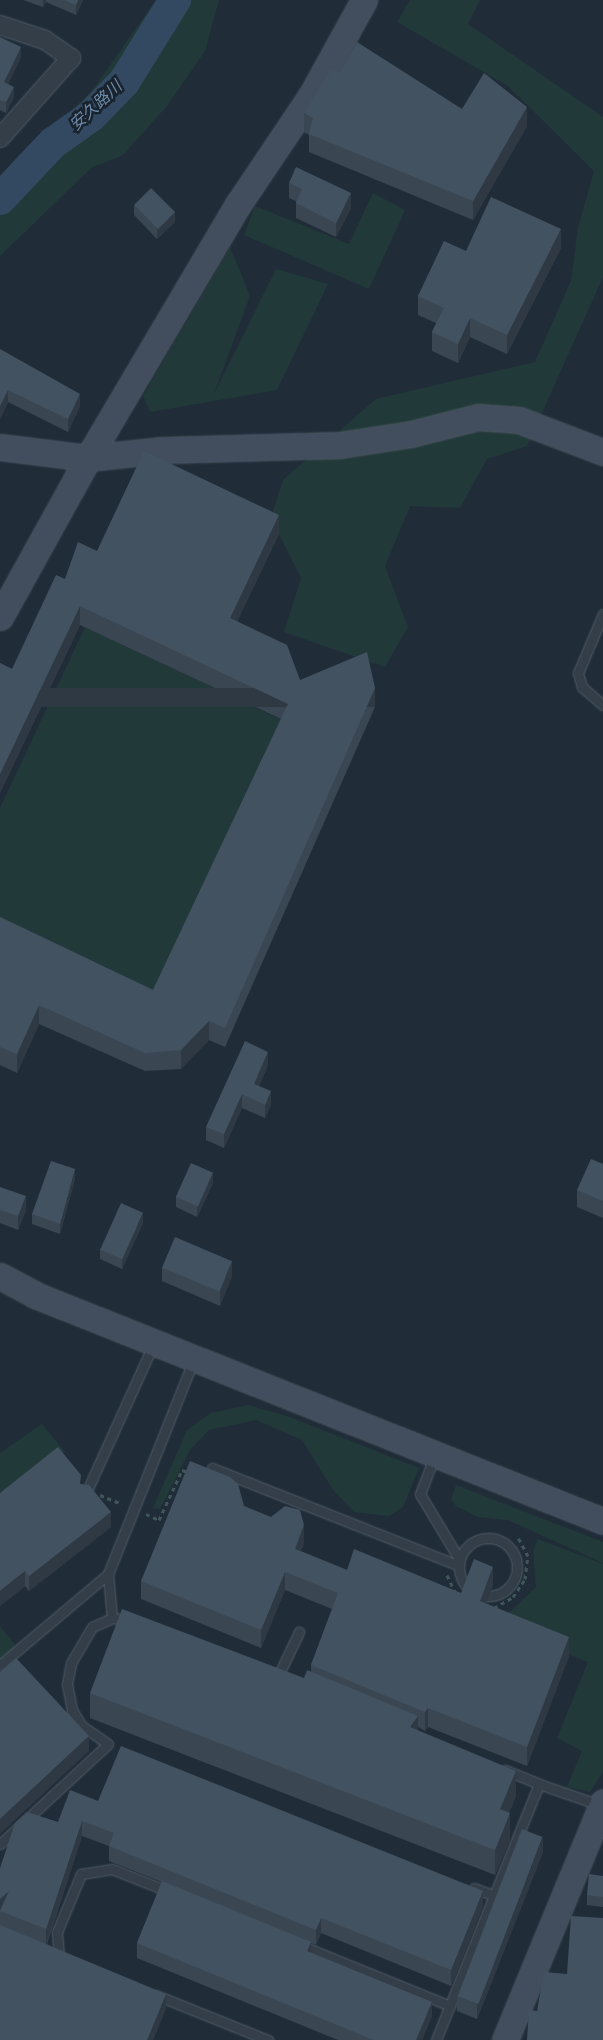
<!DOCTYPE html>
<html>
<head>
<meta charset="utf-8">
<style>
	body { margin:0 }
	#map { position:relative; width:603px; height:2040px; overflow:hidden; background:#202d39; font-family:"Fira Sans Condensed","Noto Sans JP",sans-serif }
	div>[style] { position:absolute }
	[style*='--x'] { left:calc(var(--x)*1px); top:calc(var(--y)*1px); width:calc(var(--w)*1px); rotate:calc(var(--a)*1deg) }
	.green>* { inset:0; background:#22393a }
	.river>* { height:32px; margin:-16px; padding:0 16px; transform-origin:16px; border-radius:16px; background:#334961 }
	.path>* { height:3px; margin-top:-1.5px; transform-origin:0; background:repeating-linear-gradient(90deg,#405658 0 4px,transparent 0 8px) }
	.roads { filter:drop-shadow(0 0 1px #515c67) drop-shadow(0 0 1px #515c67) }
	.lane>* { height:9px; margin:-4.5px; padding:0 4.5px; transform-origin:4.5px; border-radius:4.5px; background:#343e49 }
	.lane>.ring { margin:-4.5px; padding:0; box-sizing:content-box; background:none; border:9px solid #343e49; border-radius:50% }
	.street>* { height:18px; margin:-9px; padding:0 9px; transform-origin:9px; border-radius:9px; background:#343e49 }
	.secondary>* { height:25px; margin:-12.5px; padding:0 12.5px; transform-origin:12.5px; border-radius:12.5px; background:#424e5d }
	.wall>* { inset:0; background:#3a4753 }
	.shaded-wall>* { inset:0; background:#2f3944; transform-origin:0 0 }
	.building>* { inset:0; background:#435261; transform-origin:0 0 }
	span { translate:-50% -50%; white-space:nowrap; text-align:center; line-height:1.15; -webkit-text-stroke:5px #19232e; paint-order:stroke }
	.water-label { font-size:16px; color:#6e8caa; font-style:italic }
</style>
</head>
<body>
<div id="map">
	<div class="green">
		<div style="clip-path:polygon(156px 0,219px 0,205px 51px,167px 106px,123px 155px,91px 168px,0 256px,0 178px,91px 92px)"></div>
		<div style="clip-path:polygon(410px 0,480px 0,468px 24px,603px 117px,603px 277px,527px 446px,487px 459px,460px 508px,410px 506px,385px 566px,408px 627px,385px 667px,284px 632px,301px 578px,271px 518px,283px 480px,376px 399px,535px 362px,571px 281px,578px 228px,594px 171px,508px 86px,397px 22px)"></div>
		<div style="clip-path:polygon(373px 193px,405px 210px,369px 289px,244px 235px,255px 206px,349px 244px)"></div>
		<div style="clip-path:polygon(230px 247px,250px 296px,213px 396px,276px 269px,328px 284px,277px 390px,150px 412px,143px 396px)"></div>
		<div style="clip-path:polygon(85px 627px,288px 723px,153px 1008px,0 936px,0 808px)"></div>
		<div style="clip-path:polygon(248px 1405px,287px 1416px,419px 1468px,403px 1507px,389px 1516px,354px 1512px,333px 1490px,302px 1440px,256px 1420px,209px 1430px,190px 1450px,160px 1509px,153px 1508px,187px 1430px,211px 1413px)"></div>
		<div style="clip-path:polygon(42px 1424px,65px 1452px,0 1507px,0 1453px)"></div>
		<div style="clip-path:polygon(456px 1485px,603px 1542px,603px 1563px,508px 1520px,478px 1517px,456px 1506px,451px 1499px)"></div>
		<div style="clip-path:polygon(538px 1539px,603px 1564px,603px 1772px,590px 1792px,567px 1787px,582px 1751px,557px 1738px,588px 1662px,486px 1621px,511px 1611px,536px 1587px,533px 1551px)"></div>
		<div style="clip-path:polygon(0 1626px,17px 1647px,0 1661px)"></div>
	</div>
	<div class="river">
		<div style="--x:0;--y:199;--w:77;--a:-46.6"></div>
		<div style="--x:53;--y:143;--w:47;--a:-35.4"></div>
		<div style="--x:91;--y:116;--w:47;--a:-45.9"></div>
		<div style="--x:124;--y:82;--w:97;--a:-58.1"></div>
	</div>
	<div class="path">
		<div style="--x:100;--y:1495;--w:24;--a:22"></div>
		<div style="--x:146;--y:1514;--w:14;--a:25"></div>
		<div style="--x:159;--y:1520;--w:55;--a:-65.3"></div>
		<div style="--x:182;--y:1470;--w:6;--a:18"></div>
		<div style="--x:447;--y:1575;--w:19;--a:65"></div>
		<div style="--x:494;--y:1608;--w:22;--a:-30"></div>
		<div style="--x:513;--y:1597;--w:22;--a:-56"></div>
		<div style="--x:525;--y:1579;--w:23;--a:-83"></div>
		<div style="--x:528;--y:1556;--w:21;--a:-118"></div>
	</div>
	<div class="roads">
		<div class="lane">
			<div style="--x:603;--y:614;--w:64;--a:113"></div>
			<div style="--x:578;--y:673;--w:15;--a:74"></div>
			<div style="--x:582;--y:687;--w:28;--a:41"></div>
			<div style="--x:435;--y:1455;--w:42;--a:111"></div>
			<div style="--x:420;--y:1494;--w:76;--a:59"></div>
			<div style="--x:212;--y:1468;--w:266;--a:21.6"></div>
			<div style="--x:85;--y:1495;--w:167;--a:-65.6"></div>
			<div class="ring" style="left:459px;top:1538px;width:49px;height:49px"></div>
			<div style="--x:108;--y:1574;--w:44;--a:84.8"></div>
			<div style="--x:0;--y:1665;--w:141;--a:-40.1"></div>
			<div style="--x:108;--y:1574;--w:229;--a:-68.2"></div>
			<div style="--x:278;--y:1676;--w:49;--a:-64.5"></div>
			<div style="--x:505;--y:1770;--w:37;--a:22"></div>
			<div style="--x:0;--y:1844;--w:147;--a:-42.8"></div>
			<div style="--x:108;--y:1744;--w:33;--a:-145"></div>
			<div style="--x:81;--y:1725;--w:17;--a:-121"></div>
			<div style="--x:72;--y:1710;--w:26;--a:-101"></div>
			<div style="--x:67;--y:1684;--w:21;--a:-79"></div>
			<div style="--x:71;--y:1663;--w:42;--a:-59.7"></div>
			<div style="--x:92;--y:1627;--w:22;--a:-24"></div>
			<div style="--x:112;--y:1618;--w:18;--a:6"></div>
			<div style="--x:474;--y:1888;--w:22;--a:21"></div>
			<div style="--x:300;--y:1945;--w:162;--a:22.1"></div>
			<div style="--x:59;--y:1956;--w:24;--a:-95"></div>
			<div style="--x:57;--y:1932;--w:63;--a:-67.5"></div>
			<div style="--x:81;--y:1874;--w:31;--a:-9"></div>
			<div style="--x:112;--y:1869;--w:62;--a:21.6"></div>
			<div style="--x:156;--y:1995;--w:121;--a:21.9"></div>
			<div style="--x:436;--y:2040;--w:276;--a:-68.1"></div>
			<div style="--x:539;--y:1784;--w:65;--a:19"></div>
		</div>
		<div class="street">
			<div style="--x:0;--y:25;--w:47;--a:18.4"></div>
			<div style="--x:45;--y:40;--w:32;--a:35"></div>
			<div style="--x:71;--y:58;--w:107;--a:131.6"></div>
		</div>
		<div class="secondary">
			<div style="--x:0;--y:447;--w:89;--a:7.1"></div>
			<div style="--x:88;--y:458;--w:75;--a:-6.1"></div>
			<div style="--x:163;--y:450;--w:177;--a:-1.6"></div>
			<div style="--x:340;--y:445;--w:72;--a:-8.8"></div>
			<div style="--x:411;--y:434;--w:69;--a:-14.2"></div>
			<div style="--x:478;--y:417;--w:41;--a:4.2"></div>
			<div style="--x:519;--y:420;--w:90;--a:20.9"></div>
			<div style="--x:0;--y:617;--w:182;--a:-61"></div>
			<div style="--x:88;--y:458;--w:296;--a:-59.4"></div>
			<div style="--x:239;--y:203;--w:129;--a:-56.1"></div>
			<div style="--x:311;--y:96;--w:110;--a:-61.1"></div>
			<div style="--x:0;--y:1276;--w:40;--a:28"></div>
			<div style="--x:35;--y:1295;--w:611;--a:21.7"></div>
			<div style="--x:505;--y:2040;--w:257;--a:-67.6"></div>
		</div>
	</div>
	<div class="wall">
		<div style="clip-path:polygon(23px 0,83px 0,76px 15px,46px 2px,43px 7px)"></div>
		<div style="clip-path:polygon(0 37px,21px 57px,8px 84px,14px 97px,6px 113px,0 110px)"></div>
		<div style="clip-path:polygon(462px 109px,527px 126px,473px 220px,309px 152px,309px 135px,304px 132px,304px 113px)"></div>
		<div style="clip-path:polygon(289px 183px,351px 208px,336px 237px,296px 218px,296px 201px,289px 198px)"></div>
		<div style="clip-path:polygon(134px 205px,175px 222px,157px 239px,134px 215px)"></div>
		<div style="clip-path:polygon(561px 248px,507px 354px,470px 337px,458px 363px,432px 351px,432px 332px,436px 323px,418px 315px,418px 296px,466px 251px)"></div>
		<div style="clip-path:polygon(0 349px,80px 406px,68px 432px,8px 402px,0 419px)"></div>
		<div style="clip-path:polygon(279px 534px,237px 621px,300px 680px,375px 707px,225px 1047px,209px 1040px,181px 1069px,145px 1071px,39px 1024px,17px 1073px,0 1065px,0 917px,153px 990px,281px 719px,80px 625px,0 793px,0 663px,12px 669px,65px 579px,97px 551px)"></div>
		<div style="clip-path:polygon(268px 1065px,259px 1086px,271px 1105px,265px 1118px,242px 1108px,224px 1148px,206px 1140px,206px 1127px)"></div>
		<div style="clip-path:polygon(603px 1164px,603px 1218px,577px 1207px,577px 1190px)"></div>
		<div style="clip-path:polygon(75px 1179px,60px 1234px,32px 1224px,32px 1214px)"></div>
		<div style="clip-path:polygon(213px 1183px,197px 1217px,176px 1207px,176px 1197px)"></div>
		<div style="clip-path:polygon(0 1187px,26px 1210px,18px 1230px,0 1223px)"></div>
		<div style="clip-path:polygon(143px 1223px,122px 1269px,100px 1259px,100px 1249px)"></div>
		<div style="clip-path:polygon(162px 1267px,232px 1276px,220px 1306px,162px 1281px)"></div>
		<div style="clip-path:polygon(81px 1484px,111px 1527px,29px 1591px,25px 1586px,0 1606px)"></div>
		<div style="clip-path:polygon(244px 1506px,304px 1543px,301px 1551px,347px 1570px,461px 1593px,493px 1585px,486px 1603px,569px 1656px,527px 1766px,428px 1727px,425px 1731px,418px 1727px,418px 1730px,516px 1796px,509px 1813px,510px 1839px,495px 1875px,90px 1718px,90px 1693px,304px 1678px,311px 1672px,311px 1665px,332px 1609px,285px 1590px,261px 1648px,141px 1599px,141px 1581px)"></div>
		<div style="clip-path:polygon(98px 1801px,483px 1906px,451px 1986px,321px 1933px,316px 1945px,311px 1943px,311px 1952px,432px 2016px,422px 2040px,338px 2040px,137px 1958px,137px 1943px,162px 1882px,109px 1861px,109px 1846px,82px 1836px,47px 1944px,166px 2008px,153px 2040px,0 2040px,0 1868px,58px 1822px)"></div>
		<div style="clip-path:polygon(543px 1852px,477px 2019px,457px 2011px,457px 1996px)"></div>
		<div style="clip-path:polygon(603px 1876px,603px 1907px,587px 1905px,587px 1895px)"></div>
	</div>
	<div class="shaded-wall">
		<div style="clip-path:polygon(43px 0,46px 0,46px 2px,43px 7px)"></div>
		<div style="clip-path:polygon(78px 0,83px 0,76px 15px,76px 5px)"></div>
		<div style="clip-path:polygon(21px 47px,21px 57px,4px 93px,4px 82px)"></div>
		<div style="clip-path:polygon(14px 87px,14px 97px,6px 113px,6px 102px)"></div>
		<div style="clip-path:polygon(527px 107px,527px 126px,473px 220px,473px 201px)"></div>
		<div style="clip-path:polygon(351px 193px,351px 208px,336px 237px,336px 223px)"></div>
		<div style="clip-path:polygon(175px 212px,175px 222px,157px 239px,157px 229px)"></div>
		<div style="clip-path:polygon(561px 229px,561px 248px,507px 354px,507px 335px)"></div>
		<div style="clip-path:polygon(470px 318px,470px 337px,458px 363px,458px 344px)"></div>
		<div style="clip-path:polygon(8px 390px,8px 402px,0 419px,0 406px)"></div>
		<div style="clip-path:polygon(80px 394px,80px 406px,68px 432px,68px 419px)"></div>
		<div style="clip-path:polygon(279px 515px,279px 534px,230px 637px,230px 618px)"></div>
		<div style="clip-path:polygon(80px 606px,80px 625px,0 793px,0 774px)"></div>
		<div style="left:375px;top:688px;width:19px;height:372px;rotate:90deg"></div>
		<div style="clip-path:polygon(39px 1005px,39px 1024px,17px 1073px,17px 1054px)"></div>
		<div style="clip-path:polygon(209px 1021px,209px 1040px,181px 1069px,181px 1050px)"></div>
		<div style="clip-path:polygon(268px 1052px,268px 1065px,254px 1097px,254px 1084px)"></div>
		<div style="clip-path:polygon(271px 1091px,271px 1105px,265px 1118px,265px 1105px)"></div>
		<div style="clip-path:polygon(242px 1094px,242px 1108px,224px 1148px,224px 1134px)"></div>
		<div style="clip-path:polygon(75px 1169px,75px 1179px,60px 1234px,60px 1224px)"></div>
		<div style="clip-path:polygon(213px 1173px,213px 1183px,197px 1217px,197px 1207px)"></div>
		<div style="clip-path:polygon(26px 1196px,26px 1210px,18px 1230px,18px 1216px)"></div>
		<div style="clip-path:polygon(143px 1213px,143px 1223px,122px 1269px,122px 1259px)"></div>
		<div style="clip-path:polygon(232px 1261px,232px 1276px,220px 1306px,220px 1291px)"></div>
		<div style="clip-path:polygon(111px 1512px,111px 1527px,29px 1591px,29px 1576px)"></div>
		<div style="clip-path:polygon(304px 1525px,304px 1543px,295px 1567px,295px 1549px)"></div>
		<div style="clip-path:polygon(493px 1567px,493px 1585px,480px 1619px,480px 1601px)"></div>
		<div style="clip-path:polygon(25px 1571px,25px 1586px,0 1606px,0 1591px)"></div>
		<div style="clip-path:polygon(285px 1572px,285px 1590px,261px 1648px,261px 1630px)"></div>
		<div style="clip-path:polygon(569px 1637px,569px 1656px,527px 1766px,527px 1747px)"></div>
		<div style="clip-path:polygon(428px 1708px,428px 1727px,425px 1731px,425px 1712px)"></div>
		<div style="clip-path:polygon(418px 1716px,418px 1741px,410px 1727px)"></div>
		<div style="clip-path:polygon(89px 1736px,89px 1751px,0 1834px,0 1819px)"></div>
		<div style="clip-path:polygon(516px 1771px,516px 1796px,500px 1835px,500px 1809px)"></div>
		<div style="clip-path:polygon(510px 1813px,510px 1839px,495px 1875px,495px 1850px)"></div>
		<div style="clip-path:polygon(82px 1821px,82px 1836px,46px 1945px,46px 1929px)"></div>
		<div style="clip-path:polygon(543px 1837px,543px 1852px,477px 2019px,477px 2004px)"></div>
		<div style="clip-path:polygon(9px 1891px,0 1911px,0 1899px)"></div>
		<div style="clip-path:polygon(483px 1891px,483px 1906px,451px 1986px,451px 1970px)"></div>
		<div style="clip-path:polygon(321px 1918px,321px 1933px,316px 1945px,316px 1930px)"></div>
		<div style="clip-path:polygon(311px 1942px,311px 1956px,307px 1951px)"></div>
		<div style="clip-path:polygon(166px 1994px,166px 2008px,153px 2040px,147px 2040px)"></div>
		<div style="clip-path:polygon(432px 2002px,432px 2016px,422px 2040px,416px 2040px)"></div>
	</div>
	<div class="building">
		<div style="clip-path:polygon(64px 0,78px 0,76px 5px)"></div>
		<div style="clip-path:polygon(0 37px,21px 47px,4px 82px,14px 87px,6px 102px,0 100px)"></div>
		<div style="clip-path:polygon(357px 42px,462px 109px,484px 73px,527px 107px,473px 201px,309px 134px,313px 118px,304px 113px,331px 70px,340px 72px)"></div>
		<div style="clip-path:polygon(296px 167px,351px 193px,336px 223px,296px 203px,302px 189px,289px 183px)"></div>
		<div style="left:151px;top:188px;width:34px;height:24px;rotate:45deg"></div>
		<div style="clip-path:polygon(491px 197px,561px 229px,507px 335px,470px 318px,458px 344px,432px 332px,444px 308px,418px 296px,444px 241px,466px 251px)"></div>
		<div style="clip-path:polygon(0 349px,80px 394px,68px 419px,8px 390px,0 406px)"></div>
		<div style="clip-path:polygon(144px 451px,279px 515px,230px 618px,287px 645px,300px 680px,367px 652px,375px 688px,225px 1028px,209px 1021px,181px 1050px,145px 1053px,39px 1005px,17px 1054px,0 1047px,0 917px,153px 990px,288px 704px,80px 606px,0 774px,0 663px,12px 669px,56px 575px,65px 579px,78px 542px,97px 551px)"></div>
		<div style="clip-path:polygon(245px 1041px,268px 1052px,254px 1084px,271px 1091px,265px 1105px,242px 1094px,224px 1134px,206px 1127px)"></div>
		<div style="clip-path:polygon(591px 1159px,603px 1164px,603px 1201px,577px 1190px)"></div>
		<div style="clip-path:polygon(51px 1161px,75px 1169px,60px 1224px,32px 1214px)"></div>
		<div style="left:191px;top:1163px;width:24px;height:37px;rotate:24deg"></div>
		<div style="clip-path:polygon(0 1187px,26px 1196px,18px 1216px,0 1210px)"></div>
		<div style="left:121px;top:1203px;width:24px;height:51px;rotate:24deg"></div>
		<div style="left:175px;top:1237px;width:62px;height:33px;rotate:23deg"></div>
		<div style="clip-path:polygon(58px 1447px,81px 1475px,80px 1484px,89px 1485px,111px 1512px,29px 1576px,25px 1571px,0 1591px,0 1493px)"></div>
		<div style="clip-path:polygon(190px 1461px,230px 1477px,238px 1484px,244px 1506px,271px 1517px,285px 1506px,300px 1510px,304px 1525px,295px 1549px,347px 1570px,354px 1549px,461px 1593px,474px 1559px,493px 1567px,480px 1601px,569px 1637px,527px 1747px,428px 1708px,425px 1712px,311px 1665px,338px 1593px,285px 1572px,261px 1630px,141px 1581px)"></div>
		<div style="clip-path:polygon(122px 1609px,304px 1678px,307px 1670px,418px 1716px,410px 1727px,516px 1771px,500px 1809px,510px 1813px,495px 1850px,90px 1693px)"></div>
		<div style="clip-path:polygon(16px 1658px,89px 1736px,0 1819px,0 1672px)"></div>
		<div style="clip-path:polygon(121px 1746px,483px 1891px,451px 1970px,321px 1918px,316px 1930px,109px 1846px,114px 1833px,82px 1821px,46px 1929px,0 1911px,9px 1891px,0 1899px,0 1868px,15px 1823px,27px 1812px,58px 1822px,70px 1790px,98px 1801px)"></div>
		<div style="left:522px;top:1829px;width:22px;height:179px;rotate:21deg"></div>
		<div style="clip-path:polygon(589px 1874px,603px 1876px,603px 1897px,587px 1895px)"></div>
		<div style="clip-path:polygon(162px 1881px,311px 1942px,307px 1951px,432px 2002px,416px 2040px,374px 2040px,137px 1943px)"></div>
		<div style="clip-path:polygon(571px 1916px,603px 1918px,603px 2040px,527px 2040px,529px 2010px,537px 2011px,544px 1972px,567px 1974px)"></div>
		<div style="clip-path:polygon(0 1925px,166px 1994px,147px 2040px,0 2040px)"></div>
	</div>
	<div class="water-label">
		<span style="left:96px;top:106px;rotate:-43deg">安久路川</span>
	</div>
</div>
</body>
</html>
